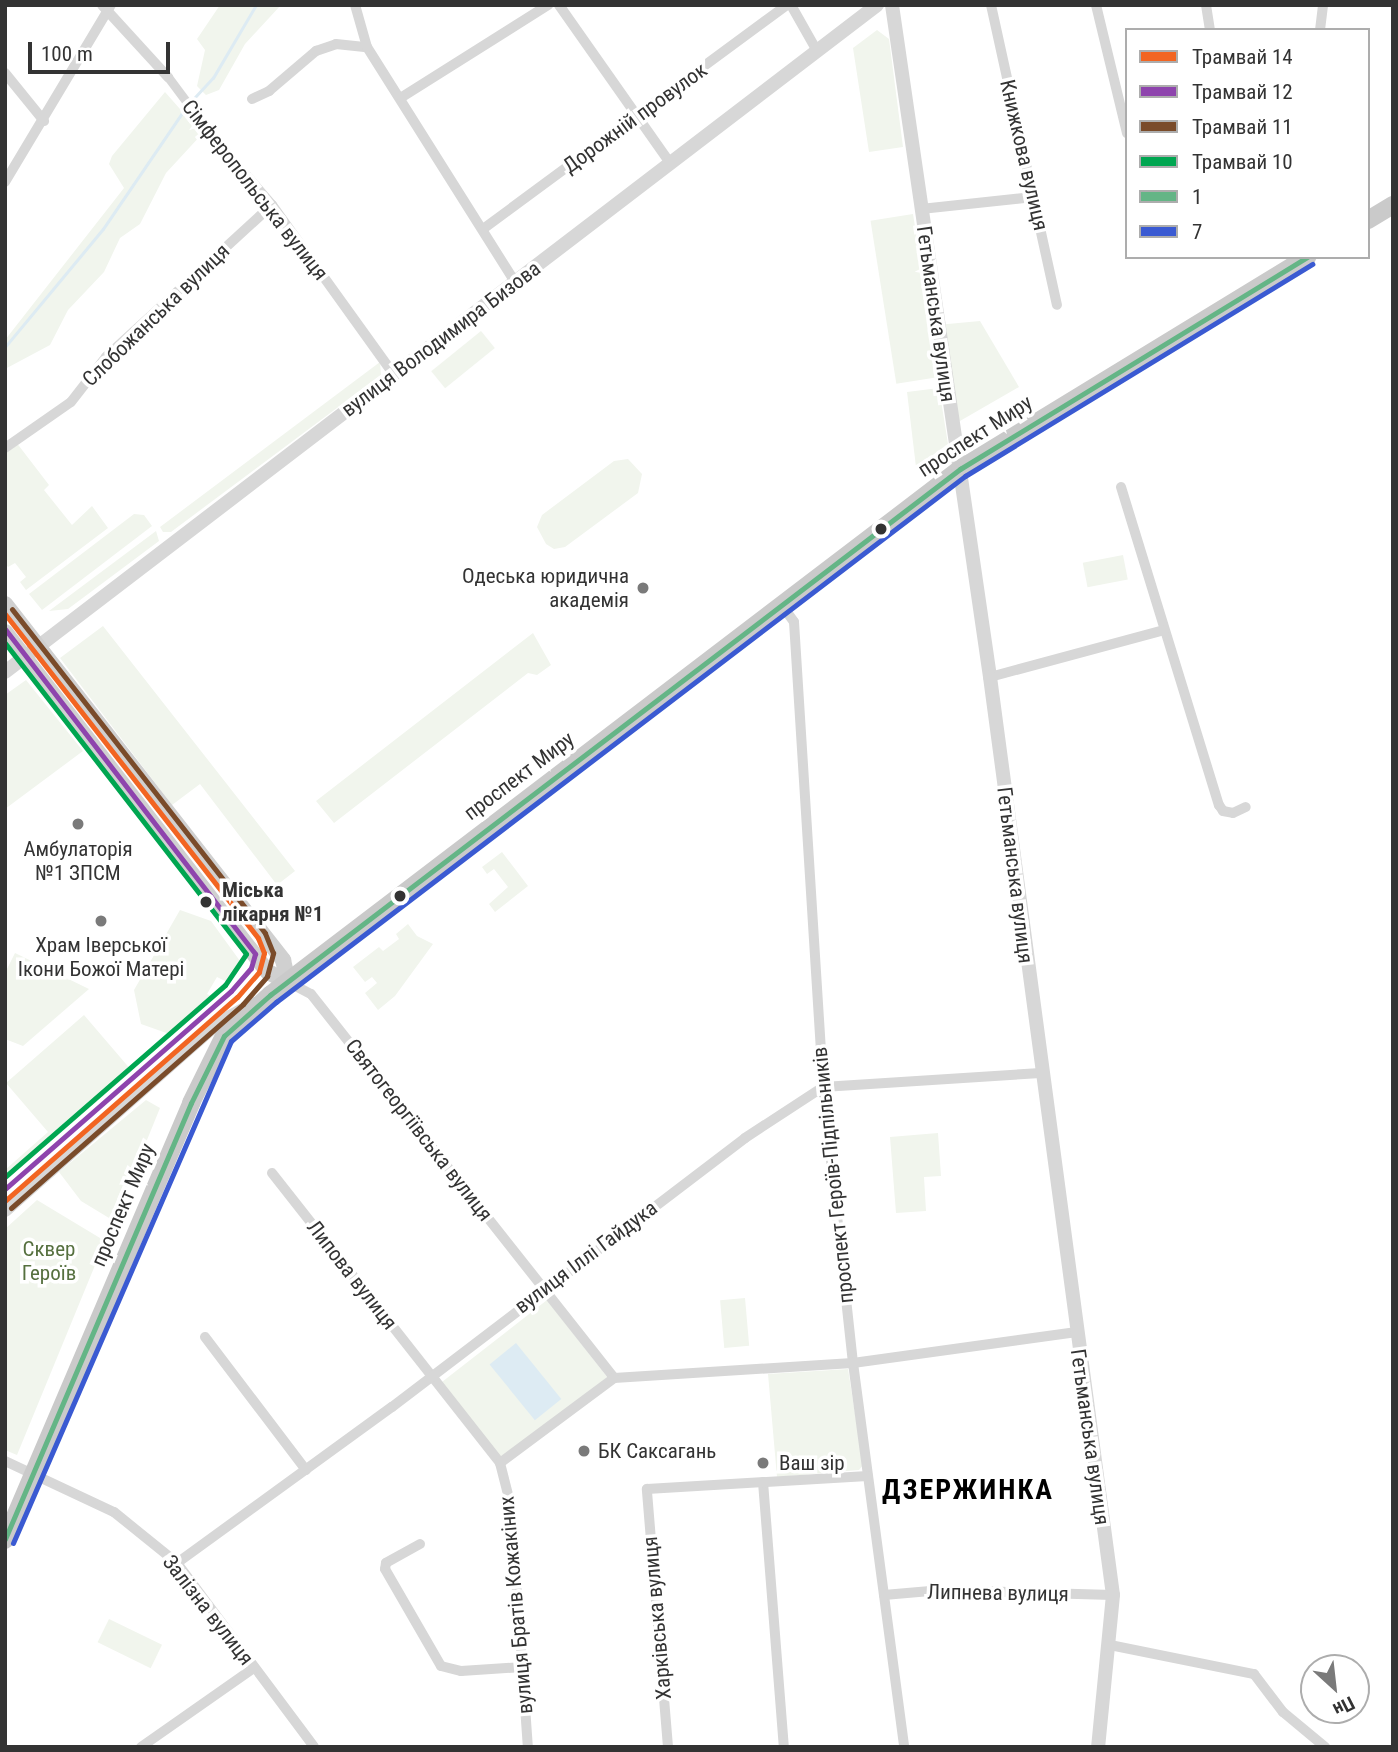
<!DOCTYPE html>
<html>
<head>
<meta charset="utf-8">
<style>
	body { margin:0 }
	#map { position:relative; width:1398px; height:1752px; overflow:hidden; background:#fff; font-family:"Roboto Condensed",sans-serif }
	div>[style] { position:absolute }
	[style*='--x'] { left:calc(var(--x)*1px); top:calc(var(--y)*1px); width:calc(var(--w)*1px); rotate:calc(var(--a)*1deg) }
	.green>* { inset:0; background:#f1f5ed; transform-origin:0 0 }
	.water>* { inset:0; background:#ddebf3; transform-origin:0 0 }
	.stream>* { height:2.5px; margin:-1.25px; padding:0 1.25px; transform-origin:1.25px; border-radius:1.25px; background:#ddebf3 }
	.pedestrian>* { height:9px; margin:-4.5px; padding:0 4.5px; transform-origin:4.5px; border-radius:4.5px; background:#d7d7d7 }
	.minor>* { height:10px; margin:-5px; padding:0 5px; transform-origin:5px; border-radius:5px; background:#d7d7d7 }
	.tertiary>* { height:14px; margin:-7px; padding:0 7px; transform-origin:7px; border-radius:7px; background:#d7d7d7 }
	.secondary>* { height:16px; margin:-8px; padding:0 8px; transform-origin:8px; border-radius:8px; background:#d0d0d0 }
	.primary>* { height:18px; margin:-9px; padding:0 9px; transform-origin:9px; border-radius:9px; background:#cacaca }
	.bus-1>* { height:5px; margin:-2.5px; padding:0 2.5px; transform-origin:2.5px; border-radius:2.5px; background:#64b586 }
	.bus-2>* { height:5px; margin:-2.5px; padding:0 2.5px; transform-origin:2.5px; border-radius:2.5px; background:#3a5ad2 }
	.tram-1>* { height:5px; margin:-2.5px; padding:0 2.5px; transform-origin:2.5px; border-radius:2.5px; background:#f26522 }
	.tram-2>* { height:5px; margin:-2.5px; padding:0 2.5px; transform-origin:2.5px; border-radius:2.5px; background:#8e44ad }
	.tram-3>* { height:5px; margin:-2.5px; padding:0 2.5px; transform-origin:2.5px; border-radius:2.5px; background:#7a4b2a }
	.tram-4>* { height:5px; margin:-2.5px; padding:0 2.5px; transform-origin:2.5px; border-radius:2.5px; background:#00a651 }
	.dots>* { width:19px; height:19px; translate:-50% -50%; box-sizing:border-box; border:4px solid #fff; border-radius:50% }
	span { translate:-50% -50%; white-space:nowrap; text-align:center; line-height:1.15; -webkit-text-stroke:7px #fff; paint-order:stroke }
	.street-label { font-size:21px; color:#333 }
	.poi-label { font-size:21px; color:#333 }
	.right { translate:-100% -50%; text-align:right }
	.left { translate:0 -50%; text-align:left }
	.stop-label { font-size:21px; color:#333; font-weight:700 }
	.park-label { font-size:21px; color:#56703f }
	.district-label { font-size:28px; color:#000; font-weight:700; letter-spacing:2px }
	.frame { position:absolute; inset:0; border:7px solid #333; pointer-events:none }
	.legend { position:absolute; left:1125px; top:28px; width:245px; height:231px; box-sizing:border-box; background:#fff; border:2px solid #adadad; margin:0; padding:9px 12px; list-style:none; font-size:21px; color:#333 }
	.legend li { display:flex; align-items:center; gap:14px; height:35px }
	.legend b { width:35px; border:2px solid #adadad }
	.north { position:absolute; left:1300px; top:1654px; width:70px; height:70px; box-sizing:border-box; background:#fff; border:2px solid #adadad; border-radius:50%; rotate:153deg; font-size:19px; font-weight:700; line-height:28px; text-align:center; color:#333 }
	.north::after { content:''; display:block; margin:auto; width:24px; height:32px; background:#7a7a7a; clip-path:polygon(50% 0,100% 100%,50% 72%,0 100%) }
	.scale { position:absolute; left:28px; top:42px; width:142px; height:32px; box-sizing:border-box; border:4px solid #333; border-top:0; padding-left:9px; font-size:21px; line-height:24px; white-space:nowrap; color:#333; -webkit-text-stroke:5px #fff; paint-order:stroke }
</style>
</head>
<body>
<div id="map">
	<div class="green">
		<div style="clip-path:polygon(220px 5px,281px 5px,245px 44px,219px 90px,206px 95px,197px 86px,205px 50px,197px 39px)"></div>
		<div style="clip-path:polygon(877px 30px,889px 39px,903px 147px,869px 152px,853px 48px)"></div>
		<div style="clip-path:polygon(165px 92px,202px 134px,166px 173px,140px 224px,120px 238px,104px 272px,68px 310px,50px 345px,5px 369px,5px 340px,124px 188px,109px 164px,112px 156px)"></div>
		<div style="left:913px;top:214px;width:165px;height:43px;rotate:81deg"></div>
		<div style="clip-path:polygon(980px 321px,1019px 387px,953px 425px,937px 325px)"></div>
		<div style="left:481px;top:331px;width:22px;height:64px;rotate:51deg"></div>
		<div style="clip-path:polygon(380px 362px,381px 375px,171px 532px,163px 532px,160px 527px)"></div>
		<div style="clip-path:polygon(939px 388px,948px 444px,916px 467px,907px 392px)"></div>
		<div style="clip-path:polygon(16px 442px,49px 485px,44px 490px,72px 525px,92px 506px,108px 528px,26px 590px,20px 582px,26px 577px,15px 563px,8px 567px,5px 563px,5px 451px)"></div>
		<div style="clip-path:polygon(628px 459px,642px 474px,638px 493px,565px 547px,554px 549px,546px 544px,537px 527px,542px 515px,614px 461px)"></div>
		<div style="clip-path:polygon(134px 514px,144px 515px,152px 526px,42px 610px,29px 594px)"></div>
		<div style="clip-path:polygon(156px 531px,159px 541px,68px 609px,49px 611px)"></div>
		<div style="left:1123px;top:555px;width:25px;height:41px;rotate:79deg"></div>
		<div style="clip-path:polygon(103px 626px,295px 871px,277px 885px,200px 784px,172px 805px,60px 658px)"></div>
		<div style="clip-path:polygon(533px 633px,551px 665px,537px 675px,528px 673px,334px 823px,316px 801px)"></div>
		<div style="clip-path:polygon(26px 680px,83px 751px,5px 809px,5px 695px)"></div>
		<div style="clip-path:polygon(502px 852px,528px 886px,495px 912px,489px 904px,508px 887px,494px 869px,487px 874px,482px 867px)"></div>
		<div style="clip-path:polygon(180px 910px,211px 921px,240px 961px,227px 982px,217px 977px,207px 994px,215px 998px,172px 1035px,141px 1024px,134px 990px)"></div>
		<div style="clip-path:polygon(408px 924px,417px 936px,433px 944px,395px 996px,378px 1010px,365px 993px,377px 983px,372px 977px,365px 982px,353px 967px,379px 947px,383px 951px,399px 939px,396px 934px)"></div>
		<div style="clip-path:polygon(15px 953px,89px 989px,23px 1046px,5px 1039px,5px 973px)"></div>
		<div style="clip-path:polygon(84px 1015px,132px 1071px,5px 1181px,5px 1170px,48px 1132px,6px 1083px)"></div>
		<div style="clip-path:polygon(146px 1100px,160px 1108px,114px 1221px,81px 1201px,59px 1172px)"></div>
		<div style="clip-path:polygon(938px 1133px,941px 1176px,924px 1177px,926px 1211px,896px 1213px,890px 1137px)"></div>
		<div style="clip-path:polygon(37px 1200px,105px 1241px,17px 1455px,5px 1450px,5px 1229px)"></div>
		<div style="left:745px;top:1298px;width:48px;height:25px;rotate:85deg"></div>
		<div style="left:547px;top:1300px;width:98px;height:135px;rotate:52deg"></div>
		<div style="clip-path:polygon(848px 1369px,863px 1465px,859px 1470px,777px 1477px,768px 1374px)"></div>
		<div style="left:109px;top:1619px;width:59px;height:26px;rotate:26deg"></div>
	</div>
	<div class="water">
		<div style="left:516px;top:1343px;width:72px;height:34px;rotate:51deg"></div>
	</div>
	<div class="stream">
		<div style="--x:195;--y:97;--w:26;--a:-47"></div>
		<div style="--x:213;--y:78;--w:85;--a:-59.5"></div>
		<div style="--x:5;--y:347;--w:153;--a:-50.3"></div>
		<div style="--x:103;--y:229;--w:145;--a:-55.7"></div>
	</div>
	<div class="pedestrian">
		<div style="--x:168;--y:77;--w:69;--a:53.3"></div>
	</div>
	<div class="minor">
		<div style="--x:102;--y:5;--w:98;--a:47.5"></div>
		<div style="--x:559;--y:5;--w:193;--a:54.9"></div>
		<div style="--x:791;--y:5;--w:53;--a:60.5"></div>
		<div style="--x:991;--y:5;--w:307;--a:77.6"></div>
		<div style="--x:1096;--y:5;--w:132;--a:76.4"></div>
		<div style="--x:1206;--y:5;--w:25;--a:81"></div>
		<div style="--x:1320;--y:30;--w:25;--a:-83"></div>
		<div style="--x:367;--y:47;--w:278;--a:57.8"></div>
		<div style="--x:5;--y:73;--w:62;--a:50.9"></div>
		<div style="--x:402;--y:97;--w:173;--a:-32.2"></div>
		<div style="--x:252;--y:99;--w:19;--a:-25"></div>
		<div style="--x:269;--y:91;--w:62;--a:-40.4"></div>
		<div style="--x:316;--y:51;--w:21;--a:-19"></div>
		<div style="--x:336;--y:44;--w:31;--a:6"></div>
		<div style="--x:367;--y:47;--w:44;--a:-105.9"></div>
		<div style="--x:209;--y:132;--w:96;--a:49.2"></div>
		<div style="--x:272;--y:205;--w:209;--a:54.3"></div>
		<div style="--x:5;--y:182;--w:206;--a:-59.1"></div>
		<div style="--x:921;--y:209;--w:113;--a:-6.1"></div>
		<div style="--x:483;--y:229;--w:378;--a:-36.4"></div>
		<div style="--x:5;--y:448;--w:80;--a:-34.9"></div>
		<div style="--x:71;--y:402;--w:57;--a:-52.1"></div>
		<div style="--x:106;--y:357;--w:225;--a:-42.5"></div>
		<div style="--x:1121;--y:487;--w:333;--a:72.9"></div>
		<div style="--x:1219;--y:805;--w:7;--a:56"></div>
		<div style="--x:1223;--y:811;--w:10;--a:11"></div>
		<div style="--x:1233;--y:813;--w:14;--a:-25"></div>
		<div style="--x:781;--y:604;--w:22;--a:54"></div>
		<div style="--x:794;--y:622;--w:466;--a:86.4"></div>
		<div style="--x:823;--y:1087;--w:278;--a:83.8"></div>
		<div style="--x:853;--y:1363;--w:387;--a:82.4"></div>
		<div style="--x:990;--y:677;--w:180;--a:-15.1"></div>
		<div style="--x:288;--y:982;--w:26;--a:28"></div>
		<div style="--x:311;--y:994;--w:489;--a:51.7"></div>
		<div style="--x:272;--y:1173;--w:369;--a:51.8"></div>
		<div style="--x:500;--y:1463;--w:44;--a:75.7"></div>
		<div style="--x:511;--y:1506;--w:242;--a:86"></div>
		<div style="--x:205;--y:1337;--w:167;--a:52.8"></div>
		<div style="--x:614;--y:1378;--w:239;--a:-3.6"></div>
		<div style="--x:853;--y:1363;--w:224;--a:-7.9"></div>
		<div style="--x:5;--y:1461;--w:120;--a:25.1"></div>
		<div style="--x:114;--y:1512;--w:81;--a:39"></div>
		<div style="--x:177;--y:1563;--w:229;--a:53.3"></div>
		<div style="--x:500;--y:1463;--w:142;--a:-36.7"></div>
		<div style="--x:763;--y:1482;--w:266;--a:85.5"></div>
		<div style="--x:420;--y:1544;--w:39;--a:151"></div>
		<div style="--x:386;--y:1563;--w:6;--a:99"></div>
		<div style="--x:385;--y:1569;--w:112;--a:60"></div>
		<div style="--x:441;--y:1666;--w:21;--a:14"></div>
		<div style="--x:461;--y:1671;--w:62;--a:-3.7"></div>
		<div style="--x:177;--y:1563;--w:266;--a:-36"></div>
		<div style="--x:392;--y:1407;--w:444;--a:-37.3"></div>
		<div style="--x:745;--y:1138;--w:93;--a:-33.2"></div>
		<div style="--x:823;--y:1087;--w:218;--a:-3.7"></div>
		<div style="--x:884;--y:1595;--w:58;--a:-4.9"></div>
		<div style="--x:942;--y:1590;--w:171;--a:1.7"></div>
		<div style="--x:1110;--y:1645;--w:147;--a:11.4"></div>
		<div style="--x:1254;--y:1674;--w:48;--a:52.7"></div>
		<div style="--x:1283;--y:1712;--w:55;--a:39.8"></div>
		<div style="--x:141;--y:1747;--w:138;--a:-35"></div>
		<div style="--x:668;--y:1747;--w:259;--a:-94.7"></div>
		<div style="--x:647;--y:1489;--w:221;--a:-3.4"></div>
	</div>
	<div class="tertiary">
		<div style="--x:892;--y:5;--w:679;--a:81.7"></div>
		<div style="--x:990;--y:677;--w:926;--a:82.37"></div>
		<div style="--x:1113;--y:1595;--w:153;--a:95.6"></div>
		<div style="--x:5;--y:672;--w:1098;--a:-37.41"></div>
		<div style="--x:5;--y:1210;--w:280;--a:-41.4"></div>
		<div style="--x:215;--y:1025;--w:44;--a:-28.3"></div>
	</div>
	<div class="secondary">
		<div style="--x:5;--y:604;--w:452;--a:52"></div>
		<div style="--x:283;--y:960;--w:23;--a:77"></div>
		<div style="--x:5;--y:632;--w:430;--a:52.3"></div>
		<div style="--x:268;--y:972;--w:22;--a:27"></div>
	</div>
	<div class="primary">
		<div style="--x:1368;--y:220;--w:29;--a:-31"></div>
		<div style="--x:5;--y:1540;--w:475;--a:-66.9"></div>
		<div style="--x:191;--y:1103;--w:75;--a:-63.8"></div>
		<div style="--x:224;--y:1036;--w:62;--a:-41.7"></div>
		<div style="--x:270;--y:995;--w:868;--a:-37.32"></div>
		<div style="--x:960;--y:469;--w:407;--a:-31.4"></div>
	</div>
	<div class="bus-1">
		<div style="--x:5;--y:1539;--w:474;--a:-66.9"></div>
		<div style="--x:191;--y:1103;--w:75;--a:-63.8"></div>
		<div style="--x:224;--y:1036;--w:62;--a:-41.7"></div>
		<div style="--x:270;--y:995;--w:868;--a:-37.32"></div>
		<div style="--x:960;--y:469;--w:407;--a:-31.4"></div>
	</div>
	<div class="bus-2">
		<div style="--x:13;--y:1543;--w:547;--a:-66.53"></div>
		<div style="--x:231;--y:1041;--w:60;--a:-40.9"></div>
		<div style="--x:276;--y:1002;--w:867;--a:-37.36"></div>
		<div style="--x:965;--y:476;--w:407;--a:-31.4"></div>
	</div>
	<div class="tram-1">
		<div style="--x:5;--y:614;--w:411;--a:52"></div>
		<div style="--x:258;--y:938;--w:16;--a:68"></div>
		<div style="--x:264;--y:953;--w:20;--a:105"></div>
		<div style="--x:259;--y:972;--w:33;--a:131"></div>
		<div style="--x:237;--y:997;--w:309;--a:138.7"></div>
	</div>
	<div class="tram-2">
		<div style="--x:5;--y:629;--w:410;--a:52.4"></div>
		<div style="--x:255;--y:954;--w:15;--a:106"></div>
		<div style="--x:251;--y:968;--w:30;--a:131"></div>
		<div style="--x:231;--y:991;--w:300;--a:138.8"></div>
	</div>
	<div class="tram-3">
		<div style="--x:11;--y:1208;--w:309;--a:-41.3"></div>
		<div style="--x:243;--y:1004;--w:37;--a:-49"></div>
		<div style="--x:267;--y:976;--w:24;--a:-75"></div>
		<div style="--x:273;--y:953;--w:22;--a:-112"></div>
		<div style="--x:265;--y:933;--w:411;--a:-128"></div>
	</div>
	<div class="tram-4">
		<div style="--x:5;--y:643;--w:393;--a:52.2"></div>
		<div style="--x:246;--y:954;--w:37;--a:124"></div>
		<div style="--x:225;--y:985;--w:292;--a:138.9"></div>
	</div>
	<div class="dots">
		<div style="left:881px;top:529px;background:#333"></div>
		<div style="left:643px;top:588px;background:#7a7a7a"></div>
		<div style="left:78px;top:824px;background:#7a7a7a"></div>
		<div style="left:400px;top:896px;background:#333"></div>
		<div style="left:206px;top:902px;background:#333"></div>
		<div style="left:101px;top:921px;background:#7a7a7a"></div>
		<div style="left:584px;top:1451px;background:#7a7a7a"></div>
		<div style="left:763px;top:1463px;background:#7a7a7a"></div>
	</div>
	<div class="street-label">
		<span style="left:635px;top:118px;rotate:-36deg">Дорожній провулок</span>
		<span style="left:1024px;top:155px;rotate:77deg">Книжкова вулиця</span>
		<span style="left:255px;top:190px;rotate:52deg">Сімферопольська вулиця</span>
		<span style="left:936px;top:314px;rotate:82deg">Гетьманська вулиця</span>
		<span style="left:156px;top:315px;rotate:-44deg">Слобожанська вулиця</span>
		<span style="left:441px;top:339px;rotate:-37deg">вулиця Володимира Бизова</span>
		<span style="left:975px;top:436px;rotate:-33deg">проспект Миру</span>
		<span style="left:519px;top:776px;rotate:-37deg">проспект Миру</span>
		<span style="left:1015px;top:875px;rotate:83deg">Гетьманська вулиця</span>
		<span style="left:419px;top:1130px;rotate:52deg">Святогеоргіївська вулиця</span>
		<span style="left:833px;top:1175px;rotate:-96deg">проспект Героїв-Підпільників</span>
		<span style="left:123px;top:1205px;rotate:-67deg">проспект Миру</span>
		<span style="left:586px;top:1257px;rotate:-37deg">вулиця Іллі Гайдука</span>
		<span style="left:352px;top:1275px;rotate:52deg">Липова вулиця</span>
		<span style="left:1090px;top:1437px;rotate:82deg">Гетьманська вулиця</span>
		<span style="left:998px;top:1593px;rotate:1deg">Липнева вулиця</span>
		<span style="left:516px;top:1605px;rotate:-95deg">вулиця Братів Кожакіних</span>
		<span style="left:208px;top:1610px;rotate:52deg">Залізна вулиця</span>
		<span style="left:657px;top:1618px;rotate:-95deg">Харківська вулиця</span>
	</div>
	<div class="poi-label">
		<span class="right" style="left:629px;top:588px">Одеська юридична<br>академія</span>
		<span style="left:78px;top:861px">Амбулаторія<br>№1 ЗПСМ</span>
		<span style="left:101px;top:957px">Храм Іверської<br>Ікони Божої Матері</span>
		<span class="left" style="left:598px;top:1451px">БК Саксагань</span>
		<span class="left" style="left:779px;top:1463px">Ваш зір</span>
	</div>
	<div class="stop-label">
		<span class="left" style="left:222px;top:902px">Міська<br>лікарня №1</span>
	</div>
	<div class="park-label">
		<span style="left:49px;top:1261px">Сквер<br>Героїв</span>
	</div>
	<div class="district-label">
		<span style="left:968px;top:1490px">ДЗЕРЖИНКА</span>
	</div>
	<div class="frame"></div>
	<ul class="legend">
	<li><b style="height:9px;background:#f26522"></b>Трамвай 14</li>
	<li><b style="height:9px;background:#8e44ad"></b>Трамвай 12</li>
	<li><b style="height:9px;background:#7a4b2a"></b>Трамвай 11</li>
	<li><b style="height:9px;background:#00a651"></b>Трамвай 10</li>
	<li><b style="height:9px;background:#64b586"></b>1</li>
	<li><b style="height:9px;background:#3a5ad2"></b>7</li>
	</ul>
	<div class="north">Пн</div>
	<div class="scale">100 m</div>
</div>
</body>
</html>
